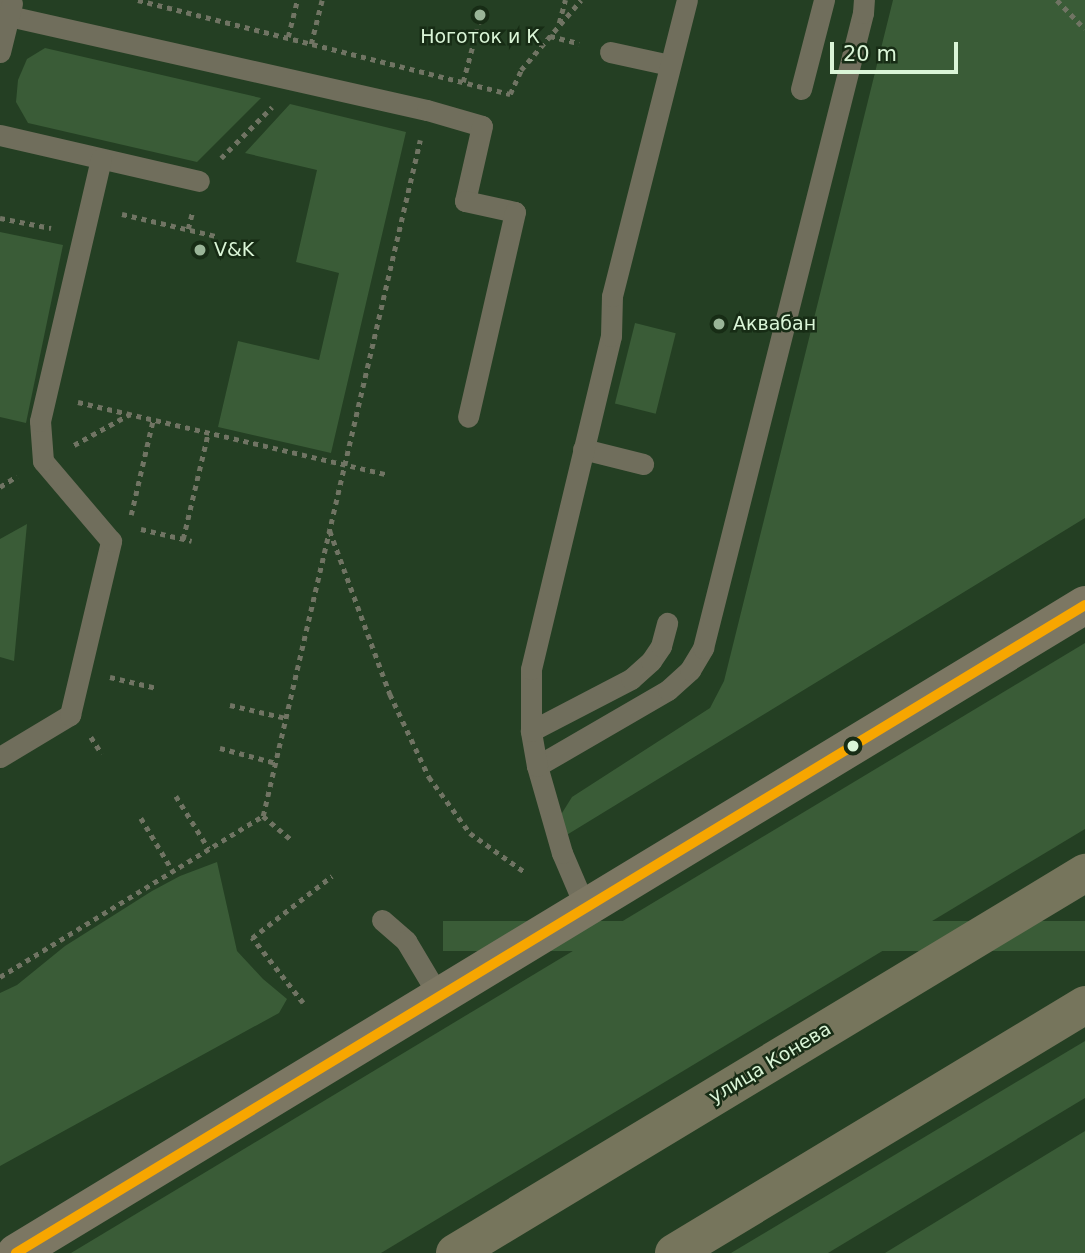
<!DOCTYPE html>
<html>
<head>
<meta charset="utf-8">
<style>
	body { margin:0 }
	#map { position:relative; width:1085px; height:1253px; overflow:hidden; background:#243f23; font-family:"DejaVu Sans",sans-serif }
	div>[style] { position:absolute }
	[style*='--x'] { left:calc(var(--x)*1px); top:calc(var(--y)*1px); width:calc(var(--w)*1px); rotate:calc(var(--a)*1deg) }
	.green>* { inset:0; background:#3a5c37; transform-origin:0 0 }
	.path>* { height:4.5px; margin-top:-2.25px; transform-origin:0; background:repeating-linear-gradient(90deg,#707463 0 5px,transparent 0 10px) }
	.lane>* { height:21px; margin:-10.5px; padding:0 10.5px; transform-origin:10.5px; border-radius:10.5px; background:#706e5c }
	.secondary>* { height:38px; margin:-19px; padding:0 19px; transform-origin:19px; border-radius:19px; background:#7c7763 }
	.primary>* { height:38px; margin:-19px; padding:0 19px; transform-origin:19px; border-radius:19px; background:#76755c }
	.bus-1>* { height:10px; margin:-5px; padding:0 5px; transform-origin:5px; border-radius:5px; background:#f7a600 }
	.dots>* { width:19px; height:19px; translate:-50% -50%; box-sizing:border-box; border:4px solid #172c15; border-radius:50% }
	span { translate:-50% -50%; white-space:nowrap; text-align:center; line-height:1.15; -webkit-text-stroke:5px #172c15; paint-order:stroke }
	.poi-label { font-size:19px; color:#daf5d7 }
	.left { translate:0 -50%; text-align:left }
	.street-label { font-size:19px; color:#daf5d7 }
	.scale { position:absolute; left:830px; top:42px; width:128px; height:32px; box-sizing:border-box; border:4px solid #daf5d7; border-top:0; padding-left:9px; font-size:21px; line-height:24px; white-space:nowrap; color:#daf5d7; -webkit-text-stroke:5px #172c15; paint-order:stroke }
</style>
</head>
<body>
<div id="map">
	<div class="green">
		<div style="clip-path:polygon(893px 0,1085px 0,1085px 518px,565px 836px,560px 824px,562px 813px,572px 797px,710px 708px,724px 681px)"></div>
		<div style="clip-path:polygon(45px 48px,261px 98px,197px 162px,28px 123px,16px 102px,18px 80px,27px 59px)"></div>
		<div style="clip-path:polygon(290px 104px,406px 132px,331px 453px,218px 427px,238px 341px,319px 360px,339px 273px,296px 262px,317px 170px,245px 153px)"></div>
		<div style="clip-path:polygon(0 232px,63px 245px,26px 423px,0 417px)"></div>
		<div style="left:635px;top:323px;width:42px;height:83px;rotate:14deg"></div>
		<div style="clip-path:polygon(27px 524px,14px 661px,0 657px,0 539px)"></div>
		<div style="clip-path:polygon(1085px 643px,1085px 829px,381px 1253px,71px 1253px)"></div>
		<div style="clip-path:polygon(217px 862px,237px 951px,263px 979px,287px 999px,279px 1013px,0 1166px,0 993px,17px 985px,65px 946px,152px 891px,180px 876px)"></div>
		<div style="left:1085px;top:921px;width:30px;height:642px;rotate:90deg"></div>
		<div style="clip-path:polygon(1085px 1041px,1085px 1098px,828px 1253px,731px 1253px)"></div>
		<div style="clip-path:polygon(1085px 1131px,1085px 1253px,885px 1253px)"></div>
	</div>
	<div class="path">
		<div style="--x:138;--y:0;--w:384;--a:14.2"></div>
		<div style="--x:510;--y:94;--w:26;--a:-65"></div>
		<div style="--x:521;--y:70;--w:92;--a:-49.4"></div>
		<div style="--x:1057;--y:0;--w:40;--a:46"></div>
		<div style="--x:559;--y:23;--w:24;--a:-75"></div>
		<div style="--x:550;--y:36;--w:30;--a:14"></div>
		<div style="--x:288;--y:37;--w:38;--a:-76"></div>
		<div style="--x:311;--y:44;--w:45;--a:-76"></div>
		<div style="--x:463;--y:82;--w:62;--a:-75.1"></div>
		<div style="--x:221;--y:158;--w:72;--a:-45"></div>
		<div style="--x:122;--y:214;--w:97;--a:13.2"></div>
		<div style="--x:0;--y:218;--w:52;--a:11.1"></div>
		<div style="--x:188;--y:229;--w:16;--a:-76"></div>
		<div style="--x:78;--y:402;--w:316;--a:13.2"></div>
		<div style="--x:74;--y:445;--w:64;--a:-29"></div>
		<div style="--x:0;--y:487;--w:20;--a:-33"></div>
		<div style="--x:131;--y:515;--w:98;--a:-77"></div>
		<div style="--x:141;--y:529;--w:52;--a:13.2"></div>
		<div style="--x:330;--y:531;--w:174;--a:69.8"></div>
		<div style="--x:390;--y:694;--w:92;--a:64.8"></div>
		<div style="--x:429;--y:777;--w:69;--a:53.8"></div>
		<div style="--x:470;--y:833;--w:69;--a:35.5"></div>
		<div style="--x:183;--y:539;--w:109;--a:-76.7"></div>
		<div style="--x:110;--y:677;--w:48;--a:13.2"></div>
		<div style="--x:230;--y:705;--w:57;--a:13.1"></div>
		<div style="--x:91;--y:737;--w:20;--a:57"></div>
		<div style="--x:220;--y:748;--w:58;--a:15"></div>
		<div style="--x:176;--y:796;--w:62;--a:58.1"></div>
		<div style="--x:263;--y:816;--w:39;--a:40"></div>
		<div style="--x:141;--y:818;--w:62;--a:58.9"></div>
		<div style="--x:0;--y:977;--w:308;--a:-31.5"></div>
		<div style="--x:263;--y:816;--w:694;--a:-76.92"></div>
		<div style="--x:303;--y:1003;--w:83;--a:-128.1"></div>
		<div style="--x:252;--y:938;--w:101;--a:-37.8"></div>
	</div>
	<div class="lane">
		<div style="--x:0;--y:6;--w:13;--a:48"></div>
		<div style="--x:9;--y:16;--w:428;--a:12.7"></div>
		<div style="--x:427;--y:110;--w:57;--a:16.2"></div>
		<div style="--x:482;--y:126;--w:77;--a:102.8"></div>
		<div style="--x:465;--y:201;--w:51;--a:12.4"></div>
		<div style="--x:515;--y:212;--w:210;--a:102.9"></div>
		<div style="--x:0;--y:52;--w:50;--a:-76.2"></div>
		<div style="--x:610;--y:52;--w:61;--a:12.2"></div>
		<div style="--x:801;--y:89;--w:92;--a:-75.5"></div>
		<div style="--x:0;--y:135;--w:204;--a:13"></div>
		<div style="--x:583;--y:449;--w:62;--a:14"></div>
		<div style="--x:531;--y:731;--w:113;--a:-27.5"></div>
		<div style="--x:631;--y:679;--w:27;--a:-42"></div>
		<div style="--x:651;--y:661;--w:18;--a:-56"></div>
		<div style="--x:661;--y:646;--w:24;--a:-75"></div>
		<div style="--x:0;--y:757;--w:82;--a:-31"></div>
		<div style="--x:70;--y:715;--w:179;--a:-76.7"></div>
		<div style="--x:111;--y:541;--w:105;--a:-130.4"></div>
		<div style="--x:43;--y:461;--w:40;--a:-94.3"></div>
		<div style="--x:40;--y:421;--w:269;--a:-76.9"></div>
		<div style="--x:537;--y:766;--w:151;--a:-30.1"></div>
		<div style="--x:668;--y:690;--w:30;--a:-42"></div>
		<div style="--x:690;--y:670;--w:26;--a:-59"></div>
		<div style="--x:703;--y:648;--w:655;--a:-75.86"></div>
		<div style="--x:863;--y:13;--w:13;--a:-86"></div>
		<div style="--x:586;--y:909;--w:61;--a:-113.2"></div>
		<div style="--x:562;--y:853;--w:91;--a:-106"></div>
		<div style="--x:537;--y:766;--w:36;--a:-100"></div>
		<div style="--x:531;--y:731;--w:62;--a:-90"></div>
		<div style="--x:531;--y:669;--w:342;--a:-76.5"></div>
		<div style="--x:611;--y:336;--w:40;--a:-88.6"></div>
		<div style="--x:612;--y:296;--w:305;--a:-75.8"></div>
		<div style="--x:382;--y:920;--w:32;--a:41"></div>
		<div style="--x:406;--y:941;--w:66;--a:59.2"></div>
	</div>
	<div class="secondary">
		<div style="--x:16;--y:1253;--w:1250;--a:-31.22"></div>
	</div>
	<div class="primary">
		<div style="--x:455;--y:1253;--w:736;--a:-31.1"></div>
		<div style="--x:674;--y:1253;--w:480;--a:-31.1"></div>
	</div>
	<div class="bus-1">
		<div style="--x:16;--y:1253;--w:1250;--a:-31.22"></div>
	</div>
	<div class="dots">
		<div style="left:480px;top:15px;background:#9ab598"></div>
		<div style="left:200px;top:250px;background:#9ab598"></div>
		<div style="left:719px;top:324px;background:#9ab598"></div>
		<div style="left:853px;top:746px;background:#daf5d7"></div>
	</div>
	<div class="poi-label">
		<span style="left:480px;top:37px">Ноготок и К</span>
		<span class="left" style="left:214px;top:250px">V&amp;K</span>
		<span class="left" style="left:733px;top:324px">Аквабан</span>
	</div>
	<div class="street-label">
		<span style="left:770px;top:1063px;rotate:-31deg">улица Конева</span>
	</div>
	<div class="scale">20 m</div>
</div>
</body>
</html>
